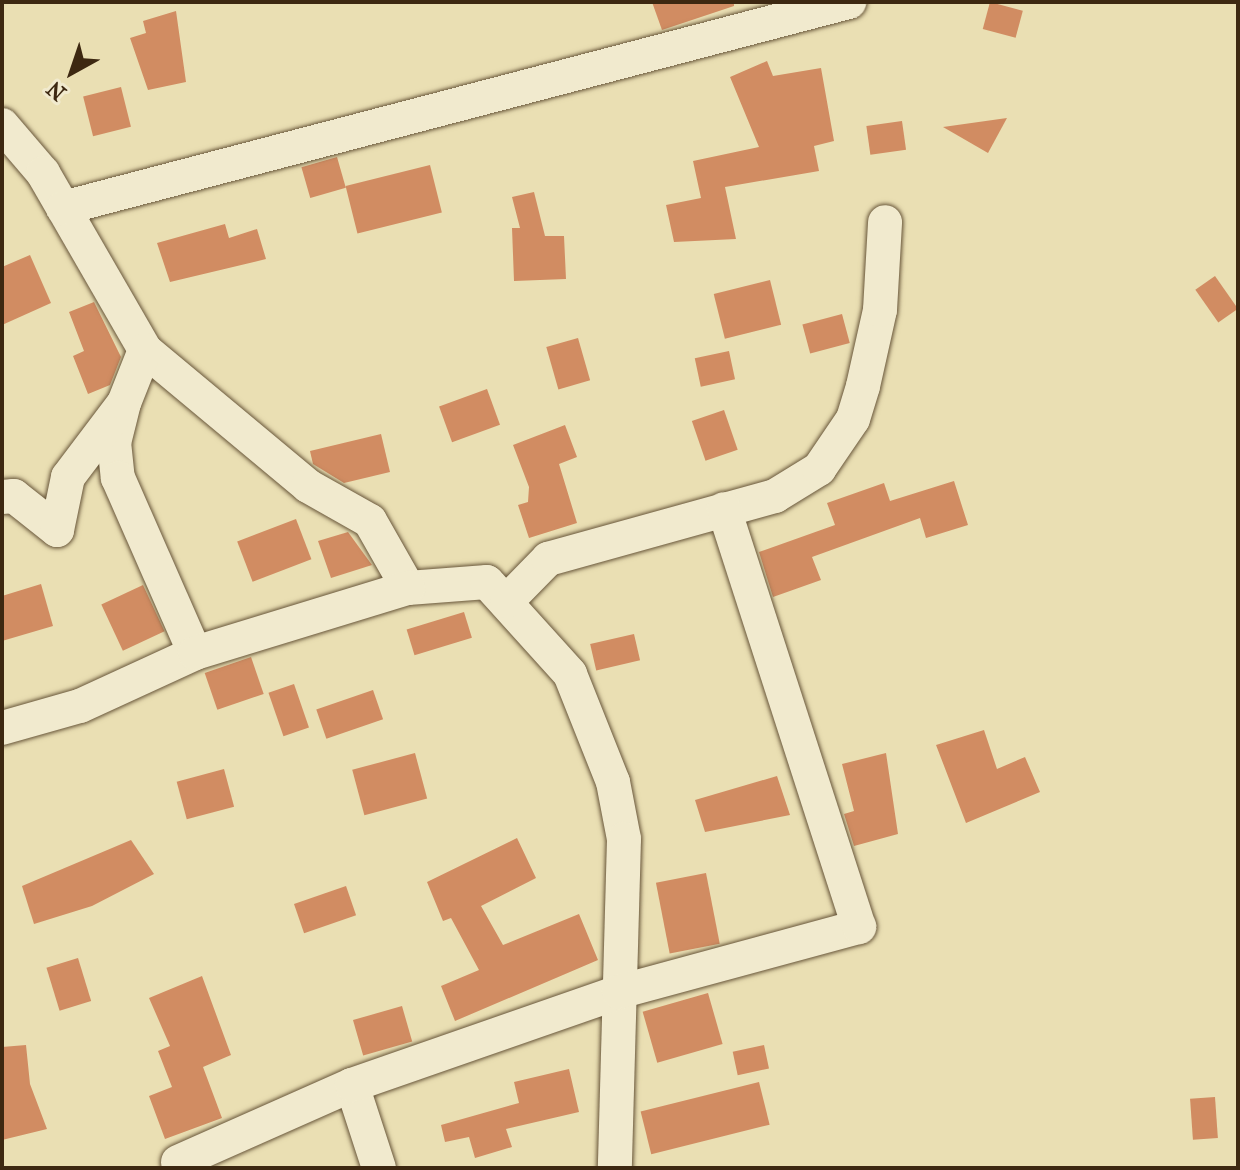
<!DOCTYPE html>
<html>
<head>
<meta charset="utf-8">
<style>
	body { margin:0 }
	#map { position:relative; width:1240px; height:1170px; overflow:hidden; background:#eadfb3; font-family:"IM FELL French Canon",serif }
	div>[style] { position:absolute }
	[style*='--x'] { left:calc(var(--x)*1px); top:calc(var(--y)*1px); width:calc(var(--w)*1px); rotate:calc(var(--a)*1deg) }
	.building>* { inset:0; background:#d18c62; transform-origin:0 0 }
	.roads { filter:drop-shadow(0 0 2px #68563a) drop-shadow(0 0 2px #68563a) }
	.minor>* { height:34px; margin:-17px; padding:0 17px; transform-origin:17px; border-radius:17px; background:#f1eace }
	span { translate:-50% -50%; white-space:nowrap; text-align:center; line-height:1.15; -webkit-text-stroke:8px #f1eace; paint-order:stroke }
	.frame { position:absolute; inset:0; border:4px solid #3d2811; pointer-events:none }
	.north { position:absolute; left:32px; top:32px; width:80px; height:80px; -webkit-text-stroke:6px #f1eace; paint-order:stroke; rotate:220deg; font-size:22px; font-weight:700; line-height:32px; text-align:center; color:#3d2811 }
	.north::after { content:''; display:block; margin:auto; width:28px; height:36px; background:#3d2811; clip-path:polygon(50% 0,100% 100%,50% 72%,0 100%) }
</style>
</head>
<body>
<div id="map">
	<div class="building">
		<div style="clip-path:polygon(652px 2px,734px 2px,734px 6px,662px 30px)"></div>
		<div style="left:990px;top:2px;width:34px;height:28px;rotate:15deg"></div>
		<div style="clip-path:polygon(176px 11px,186px 82px,148px 90px,130px 38px,146px 33px,143px 21px)"></div>
		<div style="clip-path:polygon(767px 61px,773px 76px,821px 68px,834px 141px,814px 146px,819px 171px,725px 187px,736px 239px,674px 242px,666px 205px,701px 198px,693px 161px,759px 147px,730px 77px)"></div>
		<div style="left:121px;top:87px;width:41px;height:39px;rotate:76deg"></div>
		<div style="clip-path:polygon(1007px 118px,988px 153px,943px 127px)"></div>
		<div style="left:902px;top:121px;width:29px;height:36px;rotate:82deg"></div>
		<div style="left:337px;top:157px;width:32px;height:37px;rotate:74deg"></div>
		<div style="left:430px;top:165px;width:49px;height:87px;rotate:76deg"></div>
		<div style="clip-path:polygon(534px 192px,545px 236px,564px 236px,566px 279px,514px 281px,512px 228px,520px 228px,512px 197px)"></div>
		<div style="clip-path:polygon(225px 224px,229px 238px,257px 229px,266px 259px,170px 282px,157px 243px)"></div>
		<div style="clip-path:polygon(30px 255px,51px 303px,2px 325px,2px 267px)"></div>
		<div style="left:1215px;top:276px;width:40px;height:24px;rotate:55deg"></div>
		<div style="left:770px;top:280px;width:46px;height:58px;rotate:76deg"></div>
		<div style="clip-path:polygon(94px 302px,121px 357px,110px 385px,88px 394px,73px 356px,84px 351px,69px 312px)"></div>
		<div style="left:842px;top:314px;width:30px;height:41px;rotate:75deg"></div>
		<div style="left:578px;top:338px;width:44px;height:33px;rotate:74deg"></div>
		<div style="left:729px;top:351px;width:29px;height:35px;rotate:78deg"></div>
		<div style="left:487px;top:389px;width:38px;height:51px;rotate:70deg"></div>
		<div style="left:724px;top:410px;width:42px;height:34px;rotate:71deg"></div>
		<div style="clip-path:polygon(565px 425px,577px 457px,559px 464px,577px 523px,529px 538px,518px 505px,528px 502px,529px 487px,513px 445px)"></div>
		<div style="clip-path:polygon(381px 434px,390px 472px,344px 483px,313px 464px,310px 451px)"></div>
		<div style="clip-path:polygon(954px 481px,968px 525px,926px 538px,920px 518px,812px 557px,821px 580px,773px 597px,759px 552px,835px 525px,827px 503px,884px 483px,890px 501px)"></div>
		<div style="left:296px;top:519px;width:43px;height:63px;rotate:69deg"></div>
		<div style="clip-path:polygon(348px 532px,372px 565px,331px 578px,318px 541px)"></div>
		<div style="clip-path:polygon(41px 584px,53px 626px,2px 641px,2px 596px)"></div>
		<div style="left:143px;top:585px;width:51px;height:46px;rotate:65deg"></div>
		<div style="left:464px;top:612px;width:27px;height:60px;rotate:73deg"></div>
		<div style="left:634px;top:634px;width:27px;height:45px;rotate:77deg"></div>
		<div style="left:251px;top:657px;width:39px;height:49px;rotate:71deg"></div>
		<div style="left:294px;top:684px;width:46px;height:27px;rotate:71deg"></div>
		<div style="left:373px;top:690px;width:31px;height:60px;rotate:71deg"></div>
		<div style="clip-path:polygon(984px 730px,997px 769px,1025px 757px,1040px 792px,966px 823px,936px 745px)"></div>
		<div style="left:415px;top:753px;width:47px;height:65px;rotate:75deg"></div>
		<div style="clip-path:polygon(886px 753px,898px 834px,854px 846px,844px 814px,854px 811px,842px 764px)"></div>
		<div style="left:224px;top:769px;width:39px;height:49px;rotate:75deg"></div>
		<div style="clip-path:polygon(777px 776px,790px 815px,705px 832px,695px 800px)"></div>
		<div style="clip-path:polygon(517px 838px,536px 878px,481px 906px,503px 945px,579px 914px,598px 960px,455px 1021px,441px 986px,479px 970px,451px 918px,443px 921px,427px 882px)"></div>
		<div style="clip-path:polygon(131px 840px,154px 874px,92px 906px,34px 924px,22px 886px)"></div>
		<div style="left:706px;top:873px;width:72px;height:51px;rotate:79deg"></div>
		<div style="left:346px;top:886px;width:31px;height:55px;rotate:71deg"></div>
		<div style="left:78px;top:958px;width:45px;height:33px;rotate:73deg"></div>
		<div style="clip-path:polygon(202px 976px,231px 1055px,203px 1067px,222px 1118px,165px 1139px,149px 1096px,172px 1087px,158px 1051px,170px 1046px,149px 998px)"></div>
		<div style="left:708px;top:993px;width:53px;height:68px;rotate:74deg"></div>
		<div style="left:402px;top:1006px;width:37px;height:51px;rotate:74deg"></div>
		<div style="clip-path:polygon(26px 1045px,30px 1084px,47px 1129px,2px 1140px,2px 1047px)"></div>
		<div style="left:764px;top:1045px;width:24px;height:32px;rotate:78deg"></div>
		<div style="clip-path:polygon(569px 1069px,579px 1112px,506px 1129px,512px 1147px,475px 1158px,469px 1137px,445px 1142px,441px 1125px,519px 1103px,514px 1082px)"></div>
		<div style="left:759px;top:1082px;width:44px;height:122px;rotate:76deg"></div>
		<div style="left:1215px;top:1097px;width:41px;height:25px;rotate:86deg"></div>
	</div>
	<div class="roads">
		<div class="minor">
			<div style="--x:2;--y:125;--w:63;--a:49.5"></div>
			<div style="--x:43;--y:173;--w:204;--a:60"></div>
			<div style="--x:145;--y:350;--w:212;--a:39.8"></div>
			<div style="--x:308;--y:486;--w:71;--a:29.4"></div>
			<div style="--x:370;--y:521;--w:77;--a:60.4"></div>
			<div style="--x:408;--y:588;--w:79;--a:-4.3"></div>
			<div style="--x:487;--y:582;--w:124;--a:47.9"></div>
			<div style="--x:570;--y:674;--w:116;--a:68.3"></div>
			<div style="--x:613;--y:782;--w:58;--a:79.1"></div>
			<div style="--x:624;--y:839;--w:329;--a:91.6"></div>
			<div style="--x:63;--y:208;--w:813;--a:-14.69"></div>
			<div style="--x:123;--y:407;--w:36;--a:104"></div>
			<div style="--x:114;--y:442;--w:36;--a:84"></div>
			<div style="--x:118;--y:478;--w:191;--a:66.3"></div>
			<div style="--x:2;--y:497;--w:12;--a:-5"></div>
			<div style="--x:14;--y:496;--w:55;--a:38.3"></div>
			<div style="--x:57;--y:530;--w:54;--a:-78.3"></div>
			<div style="--x:68;--y:477;--w:93;--a:-52.9"></div>
			<div style="--x:124;--y:403;--w:57;--a:-68.4"></div>
			<div style="--x:507;--y:601;--w:59;--a:-45.7"></div>
			<div style="--x:548;--y:559;--w:236;--a:-15.5"></div>
			<div style="--x:775;--y:496;--w:52;--a:-31.5"></div>
			<div style="--x:819;--y:469;--w:60;--a:-55.8"></div>
			<div style="--x:853;--y:419;--w:34;--a:-73"></div>
			<div style="--x:863;--y:386;--w:78;--a:-77.4"></div>
			<div style="--x:880;--y:310;--w:88;--a:-86.7"></div>
			<div style="--x:2;--y:728;--w:81;--a:-15.8"></div>
			<div style="--x:80;--y:706;--w:127;--a:-24.7"></div>
			<div style="--x:195;--y:653;--w:223;--a:-17"></div>
			<div style="--x:352;--y:1085;--w:87;--a:72"></div>
			<div style="--x:178;--y:1162;--w:190;--a:-23.9"></div>
			<div style="--x:352;--y:1085;--w:283;--a:-19.2"></div>
			<div style="--x:619;--y:992;--w:249;--a:-15.2"></div>
			<div style="--x:859;--y:927;--w:439;--a:-107.9"></div>
		</div>
	</div>
	<div class="frame"></div>
	<div class="north">N</div>
</div>
</body>
</html>
